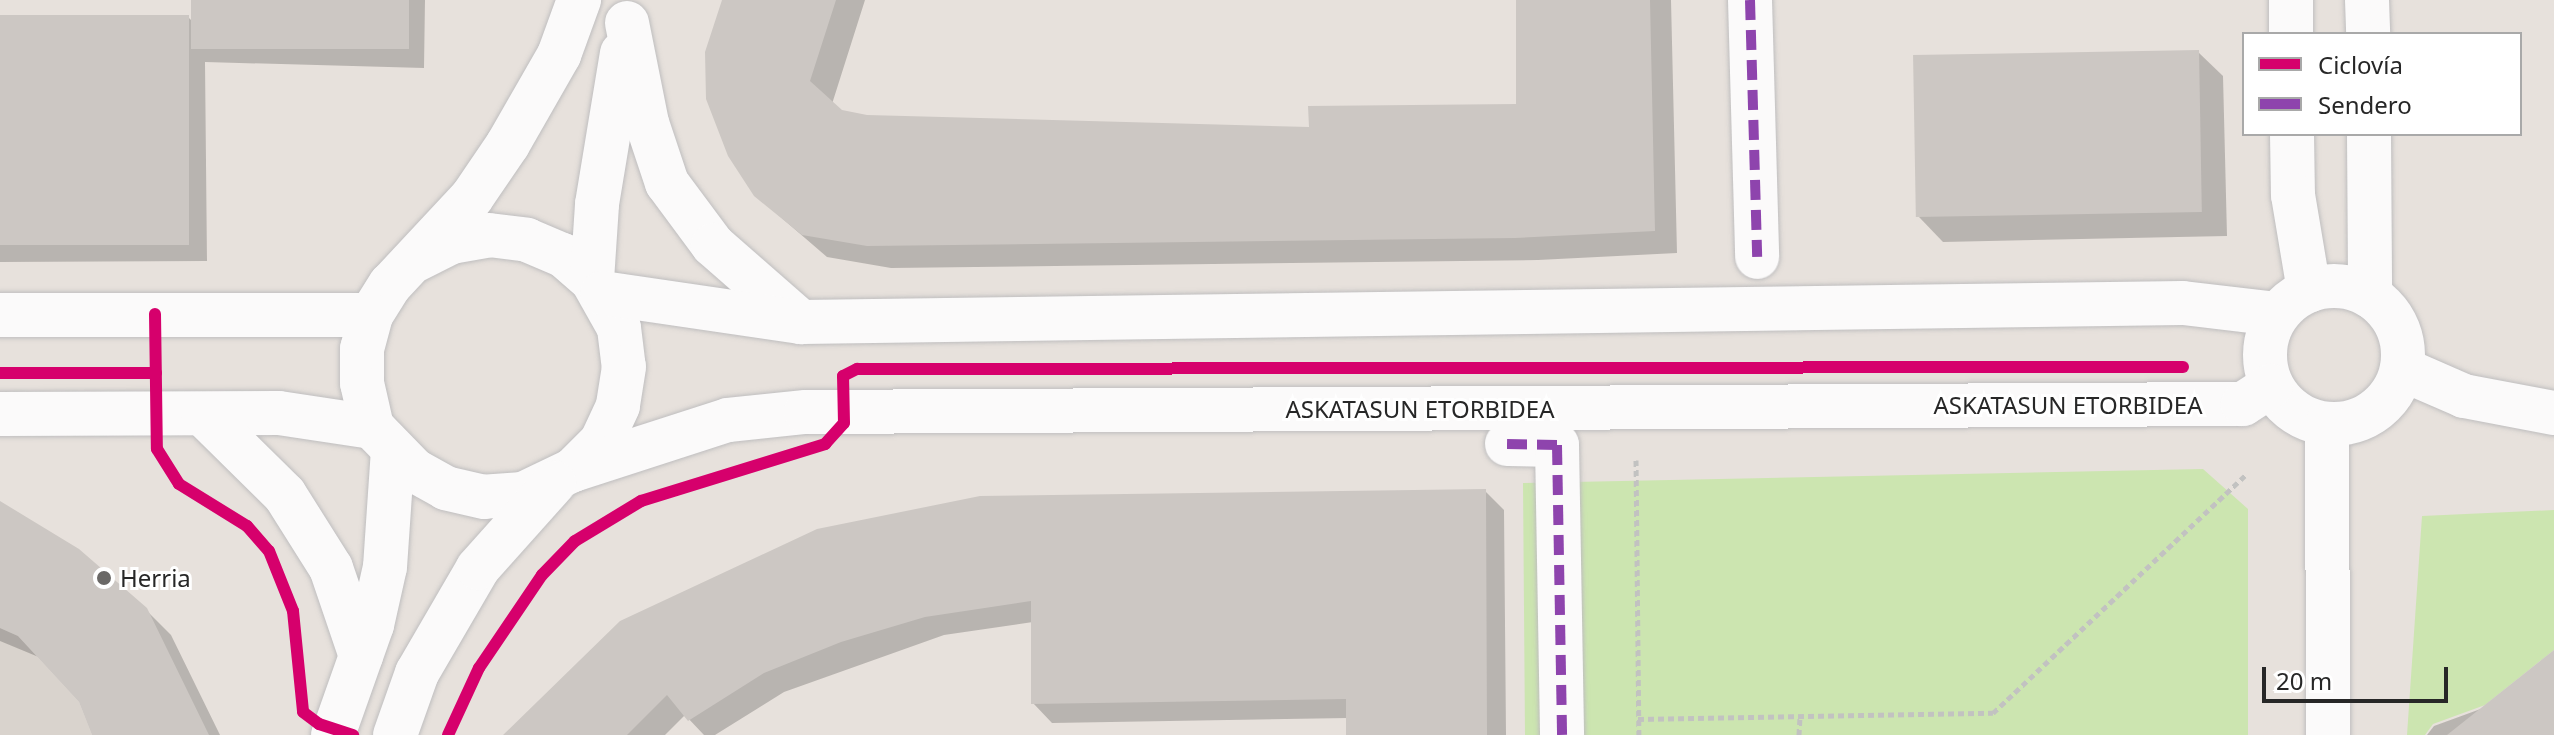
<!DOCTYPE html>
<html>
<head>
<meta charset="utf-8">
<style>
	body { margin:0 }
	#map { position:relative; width:2554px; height:735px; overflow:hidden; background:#e7e1dc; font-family:"Noto Sans",sans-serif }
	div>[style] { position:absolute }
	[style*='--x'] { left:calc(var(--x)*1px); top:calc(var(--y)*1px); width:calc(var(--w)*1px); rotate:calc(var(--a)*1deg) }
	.green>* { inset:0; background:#cce5b0 }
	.plaza>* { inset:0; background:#d9d3cd }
	.shadow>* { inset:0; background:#0003 }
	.building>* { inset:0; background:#ccc7c3; transform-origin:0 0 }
	.path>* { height:5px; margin-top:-2.5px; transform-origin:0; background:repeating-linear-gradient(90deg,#c2c2c1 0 6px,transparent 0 10px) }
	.roads { filter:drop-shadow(0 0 2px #bfbebf) drop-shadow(0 0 2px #bfbebf) }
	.minor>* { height:44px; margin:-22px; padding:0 22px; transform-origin:22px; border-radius:22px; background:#fbfafa }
	.minor>.ring { margin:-22px; padding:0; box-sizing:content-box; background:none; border:44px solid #fbfafa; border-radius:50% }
	.quiet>* { height:10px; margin-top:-5px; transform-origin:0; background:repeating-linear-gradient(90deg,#8e44ad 0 20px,transparent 0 30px) }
	.cycleway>* { height:12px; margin:-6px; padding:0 6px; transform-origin:6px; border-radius:6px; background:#d6006c }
	.dots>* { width:22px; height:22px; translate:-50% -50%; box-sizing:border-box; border:4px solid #fff; border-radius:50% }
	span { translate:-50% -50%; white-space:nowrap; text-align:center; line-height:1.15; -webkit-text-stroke:6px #fff; paint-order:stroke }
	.street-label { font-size:24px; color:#272727 }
	.poi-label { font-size:24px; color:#272727 }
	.left { translate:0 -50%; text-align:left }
	.legend { position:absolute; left:2242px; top:32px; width:280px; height:104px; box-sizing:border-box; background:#fff; border:2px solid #a9a9a9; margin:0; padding:10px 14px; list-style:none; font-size:24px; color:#272727 }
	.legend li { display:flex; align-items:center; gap:16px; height:40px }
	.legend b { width:40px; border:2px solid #a9a9a9 }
	.scale { position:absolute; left:2262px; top:667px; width:186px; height:36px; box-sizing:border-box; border:4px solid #272727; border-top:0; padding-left:10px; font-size:24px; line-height:28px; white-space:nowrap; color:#272727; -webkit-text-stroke:6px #fff; paint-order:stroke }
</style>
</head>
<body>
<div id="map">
	<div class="green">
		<div style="clip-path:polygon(2203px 469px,2248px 509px,2248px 735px,1525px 735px,1523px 483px)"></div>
		<div style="clip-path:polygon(2554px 510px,2554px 650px,2485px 705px,2433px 724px,2425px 735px,2407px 735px,2422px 516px)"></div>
	</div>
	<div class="plaza">
		<div style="clip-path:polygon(0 628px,18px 636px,79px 702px,92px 735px,0 735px)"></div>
	</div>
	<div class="shadow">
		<div style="clip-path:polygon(193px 0,425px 0,424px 68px,205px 62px,207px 261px,0 262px,0 19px,188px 17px,192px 21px)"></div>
		<div style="clip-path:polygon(724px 0,865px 0,832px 104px,841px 112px,867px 117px,1312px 129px,1518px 106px,1518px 0,1671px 0,1677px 253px,1538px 260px,891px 268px,827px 257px,755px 195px)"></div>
		<div style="clip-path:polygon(2198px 52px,2223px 76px,2227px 236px,1943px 242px,1919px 217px)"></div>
		<div style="clip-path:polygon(1485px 491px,1504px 510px,1506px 735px,1348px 735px,1348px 718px,1052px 723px,1033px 703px,1033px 622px,944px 635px,784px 692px,715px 735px,704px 735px,685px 715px,665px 735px,506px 735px,621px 623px)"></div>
		<div style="clip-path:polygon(0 509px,145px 609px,171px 635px,220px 735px,95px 735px,81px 701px,41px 658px,0 641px)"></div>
		<div style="clip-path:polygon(2554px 652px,2554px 735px,2427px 735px,2434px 726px,2486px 707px)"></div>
	</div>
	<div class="building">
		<div style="left:191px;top:0;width:218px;height:49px"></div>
		<div style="clip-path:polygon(722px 0,836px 0,810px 81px,842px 110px,867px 115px,1309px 127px,1308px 106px,1516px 104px,1516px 0,1650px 0,1655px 231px,1515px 238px,867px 246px,802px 235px,754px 196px,728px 156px,706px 99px,705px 52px)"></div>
		<div style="left:189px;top:15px;width:230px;height:189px;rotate:90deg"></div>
		<div style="left:2199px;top:50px;width:162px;height:286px;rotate:89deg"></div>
		<div style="clip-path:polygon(1486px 489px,1487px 735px,1346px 735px,1346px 699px,1031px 704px,1031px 601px,925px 617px,841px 642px,764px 673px,688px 721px,667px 695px,627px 735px,503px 735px,620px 621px,817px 529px,980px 496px)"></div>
		<div style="clip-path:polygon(0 501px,79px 549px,147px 608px,209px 735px,92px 735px,79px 702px,18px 636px,0 628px)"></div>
		<div style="clip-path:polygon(2554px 650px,2554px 735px,2447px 735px)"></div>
	</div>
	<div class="path">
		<div style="--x:1636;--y:460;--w:275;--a:89.4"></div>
		<div style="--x:1638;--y:719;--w:355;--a:-1"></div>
		<div style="--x:1993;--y:713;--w:347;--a:-43.3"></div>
		<div style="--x:1799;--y:735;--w:19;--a:-87"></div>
	</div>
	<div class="roads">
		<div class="minor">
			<div style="--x:1750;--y:0;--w:257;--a:88.4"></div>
			<div style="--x:2291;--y:0;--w:34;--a:90"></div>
			<div style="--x:2367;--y:0;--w:34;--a:88"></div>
			<div style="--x:627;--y:23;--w:102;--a:78.7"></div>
			<div style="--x:647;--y:123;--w:63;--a:71.6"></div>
			<div style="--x:667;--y:183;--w:77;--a:53.4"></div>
			<div style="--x:713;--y:245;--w:117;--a:41.2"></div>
			<div style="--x:2292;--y:134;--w:61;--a:89.1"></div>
			<div style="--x:2293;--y:195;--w:97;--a:80.5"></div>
			<div style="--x:2369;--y:134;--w:162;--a:89.6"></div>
			<div style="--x:416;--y:260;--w:39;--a:-27"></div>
			<div style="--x:451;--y:242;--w:39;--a:-10"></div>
			<div style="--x:489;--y:235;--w:38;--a:7"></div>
			<div style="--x:527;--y:240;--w:39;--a:23"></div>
			<div style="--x:563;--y:255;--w:38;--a:41"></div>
			<div style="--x:592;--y:280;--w:55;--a:60.6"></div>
			<div style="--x:619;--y:328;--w:39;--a:83"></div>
			<div style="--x:624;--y:367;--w:39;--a:99"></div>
			<div style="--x:618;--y:406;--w:40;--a:115"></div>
			<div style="--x:601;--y:442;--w:40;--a:135"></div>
			<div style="--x:573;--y:470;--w:55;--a:154.4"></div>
			<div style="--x:523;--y:494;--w:39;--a:176"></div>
			<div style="--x:484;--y:497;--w:39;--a:-167"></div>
			<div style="--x:446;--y:488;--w:35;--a:-151"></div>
			<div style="--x:415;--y:471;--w:62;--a:-134.3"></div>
			<div style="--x:372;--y:427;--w:45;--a:-102.8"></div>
			<div style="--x:362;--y:383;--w:34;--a:-90"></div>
			<div style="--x:362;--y:349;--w:35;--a:-75"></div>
			<div style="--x:371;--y:315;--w:36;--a:-58"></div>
			<div style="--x:390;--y:285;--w:120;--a:-47"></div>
			<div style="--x:472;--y:197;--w:64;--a:-55.8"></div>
			<div style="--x:508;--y:144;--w:103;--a:-60.2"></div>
			<div style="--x:559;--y:55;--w:59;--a:-70"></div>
			<div style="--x:592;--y:280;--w:76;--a:-86.2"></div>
			<div style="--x:597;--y:204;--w:153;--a:-80.6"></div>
			<div class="ring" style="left:2265px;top:286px;width:94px;height:94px"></div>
			<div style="--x:602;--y:293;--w:201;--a:8.3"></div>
			<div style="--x:801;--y:322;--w:1382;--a:-0.79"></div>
			<div style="--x:2183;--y:303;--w:95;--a:6.7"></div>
			<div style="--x:0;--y:315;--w:371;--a:0"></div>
			<div style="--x:2402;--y:369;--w:68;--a:23.5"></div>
			<div style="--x:2464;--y:396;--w:92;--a:10.7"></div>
			<div style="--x:0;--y:414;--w:279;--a:-0.2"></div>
			<div style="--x:279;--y:413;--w:94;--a:8.6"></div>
			<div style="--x:203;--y:414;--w:115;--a:44.6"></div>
			<div style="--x:285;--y:495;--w:86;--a:57.8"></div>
			<div style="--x:331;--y:568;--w:93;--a:71.2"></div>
			<div style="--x:2327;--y:425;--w:310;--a:89.8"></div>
			<div style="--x:1507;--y:444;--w:50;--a:1.1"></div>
			<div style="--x:1557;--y:445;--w:290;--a:89"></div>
			<div style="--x:573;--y:470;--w:163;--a:-17.9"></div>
			<div style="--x:728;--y:420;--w:78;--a:-5.9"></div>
			<div style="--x:806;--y:412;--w:1437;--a:-0.32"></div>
			<div style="--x:2243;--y:404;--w:33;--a:-33"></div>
			<div style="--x:333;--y:735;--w:117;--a:-70.5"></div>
			<div style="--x:372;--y:625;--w:59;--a:-77.4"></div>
			<div style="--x:385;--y:567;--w:116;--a:-86.1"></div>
			<div style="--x:395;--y:735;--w:66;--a:-70.5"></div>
			<div style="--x:417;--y:673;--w:121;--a:-59.8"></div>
			<div style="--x:478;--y:568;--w:114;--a:-48.2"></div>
		</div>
	</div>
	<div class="quiet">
		<div style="--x:1750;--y:0;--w:257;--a:88.4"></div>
		<div style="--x:1507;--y:444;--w:50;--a:1.1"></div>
		<div style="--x:1557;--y:445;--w:290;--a:89"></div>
	</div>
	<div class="cycleway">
		<div style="--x:155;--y:314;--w:135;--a:89.2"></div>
		<div style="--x:157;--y:449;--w:41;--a:57.8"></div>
		<div style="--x:179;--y:484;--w:80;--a:31.7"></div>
		<div style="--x:247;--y:526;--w:33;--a:49"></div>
		<div style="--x:269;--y:551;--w:65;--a:68.2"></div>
		<div style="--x:293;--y:611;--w:101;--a:84.3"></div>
		<div style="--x:303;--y:712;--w:20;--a:37"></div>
		<div style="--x:319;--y:724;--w:36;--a:18"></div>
		<div style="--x:0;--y:373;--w:156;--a:0"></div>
		<div style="--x:448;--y:735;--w:74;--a:-65.2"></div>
		<div style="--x:479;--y:668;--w:112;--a:-55.9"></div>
		<div style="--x:542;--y:575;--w:47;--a:-45.9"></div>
		<div style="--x:575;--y:541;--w:77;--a:-31.2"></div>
		<div style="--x:641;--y:501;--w:193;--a:-17.2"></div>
		<div style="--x:825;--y:444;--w:28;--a:-48"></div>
		<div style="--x:844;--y:423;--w:47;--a:-91.2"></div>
		<div style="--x:843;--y:376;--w:16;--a:-27"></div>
		<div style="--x:857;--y:369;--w:1326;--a:-0.09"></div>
	</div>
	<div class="dots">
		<div style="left:104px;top:578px;background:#6a6866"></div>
	</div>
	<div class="street-label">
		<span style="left:2068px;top:405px">ASKATASUN ETORBIDEA</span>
		<span style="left:1420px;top:409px">ASKATASUN ETORBIDEA</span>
	</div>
	<div class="poi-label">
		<span class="left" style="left:120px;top:578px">Herria</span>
	</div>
	<ul class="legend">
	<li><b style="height:10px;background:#d6006c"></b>Ciclovía</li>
	<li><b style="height:10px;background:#8e44ad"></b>Sendero</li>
	</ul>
	<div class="scale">20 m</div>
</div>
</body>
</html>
